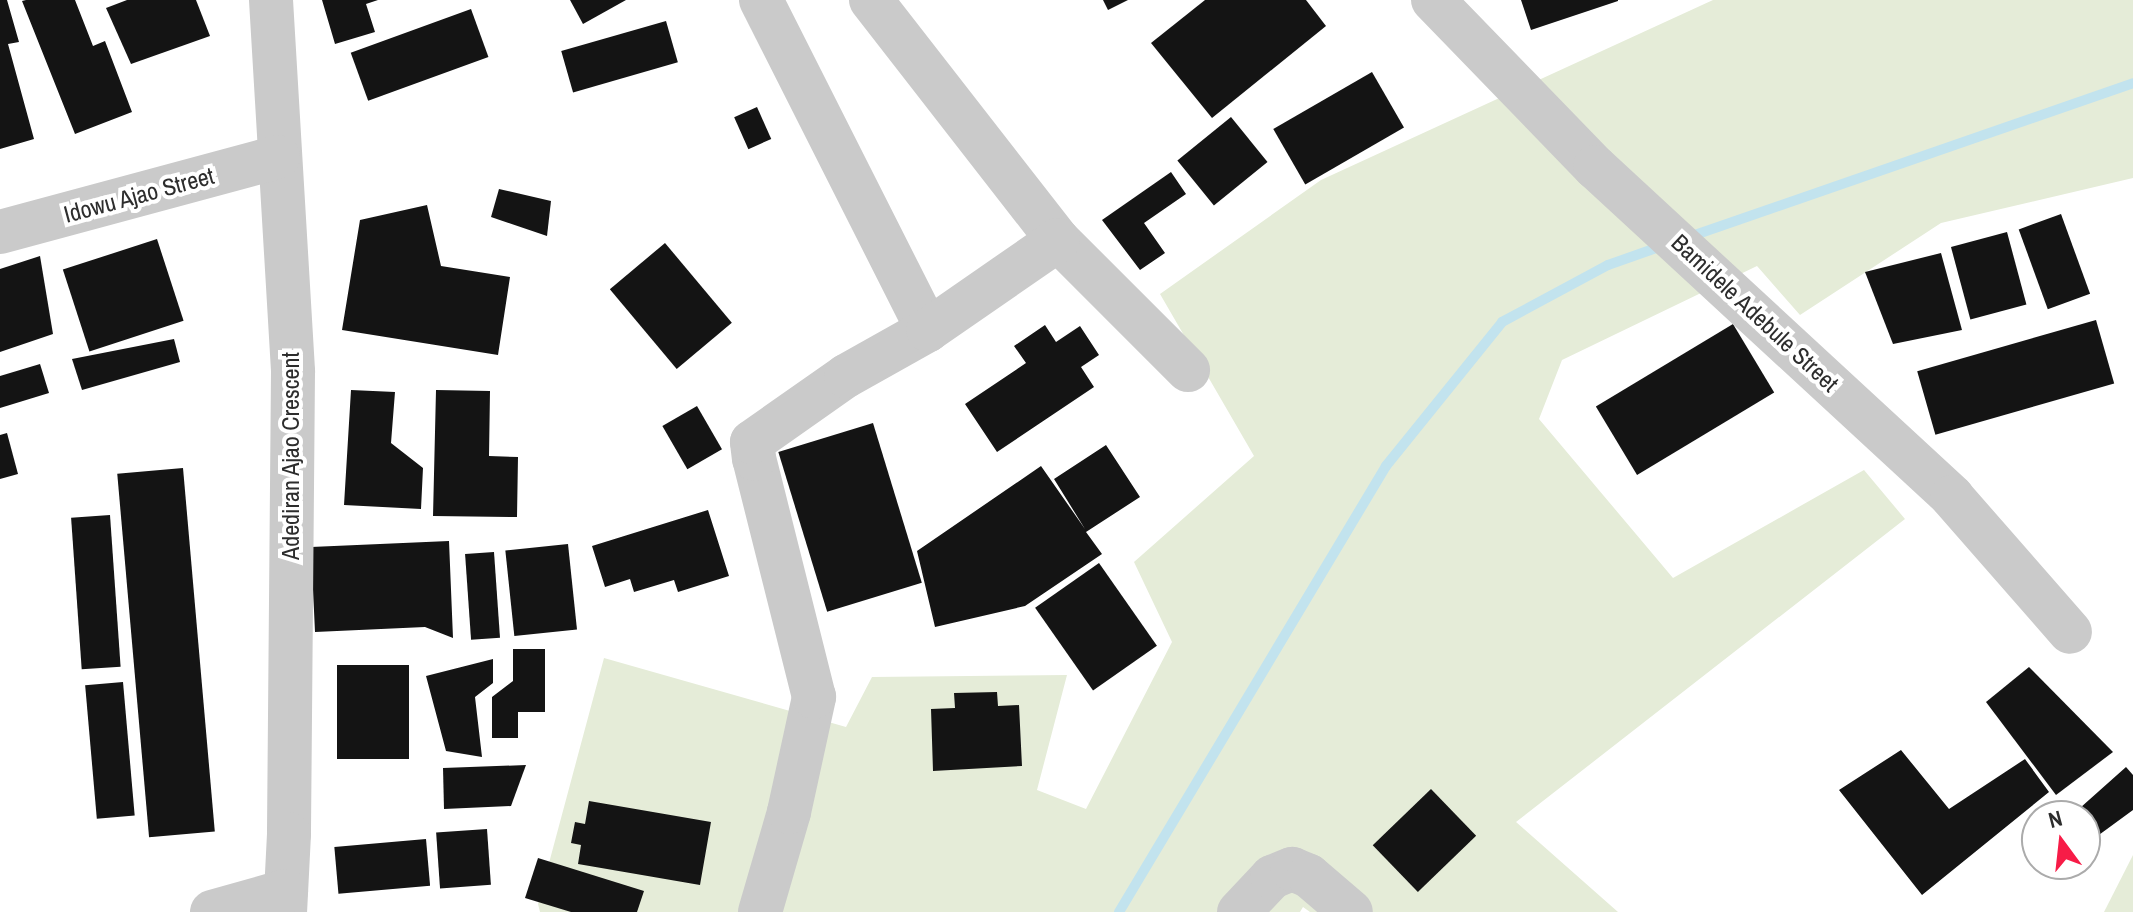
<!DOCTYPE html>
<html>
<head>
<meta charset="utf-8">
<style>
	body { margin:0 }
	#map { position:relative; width:2133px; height:912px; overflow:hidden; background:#fff; font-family:"Archivo Narrow",sans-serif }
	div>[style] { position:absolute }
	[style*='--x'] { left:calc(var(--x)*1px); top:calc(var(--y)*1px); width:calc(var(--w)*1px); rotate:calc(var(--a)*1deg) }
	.green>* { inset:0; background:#e5ecd8 }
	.stream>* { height:10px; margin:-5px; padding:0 5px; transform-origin:5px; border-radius:5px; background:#c2e3ee }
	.building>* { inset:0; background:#141414; transform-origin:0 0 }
	.minor>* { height:44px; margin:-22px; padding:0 22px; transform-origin:22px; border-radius:22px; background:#cacaca }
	span { translate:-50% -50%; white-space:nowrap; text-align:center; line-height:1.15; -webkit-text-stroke:8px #fff; paint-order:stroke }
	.street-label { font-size:24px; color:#2d2d2d }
	.north { position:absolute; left:2021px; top:800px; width:80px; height:80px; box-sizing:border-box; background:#fff; border:2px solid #ababab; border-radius:50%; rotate:345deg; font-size:22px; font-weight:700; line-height:32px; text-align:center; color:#2d2d2d }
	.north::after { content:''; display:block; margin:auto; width:28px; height:36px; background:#f71c47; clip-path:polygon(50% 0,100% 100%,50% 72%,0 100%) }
</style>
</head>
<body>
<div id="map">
	<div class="green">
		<div style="clip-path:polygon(1713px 0,2133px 0,2133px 178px,1941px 223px,1800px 315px,1757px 266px,1562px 360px,1539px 419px,1673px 578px,1864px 470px,1905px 519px,1516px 822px,1618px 912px,1310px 912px,1303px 907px,1300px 912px,540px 912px,538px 904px,604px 658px,846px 727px,872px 677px,1067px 675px,1037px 790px,1086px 809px,1172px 642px,1134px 562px,1254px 456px,1160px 294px,1321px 180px)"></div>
		<div style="clip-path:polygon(2133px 855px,2133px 912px,2104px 912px)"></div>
	</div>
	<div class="stream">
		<div style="--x:1689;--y:237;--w:470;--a:-19.1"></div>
		<div style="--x:1119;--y:912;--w:520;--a:-59.09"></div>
		<div style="--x:1386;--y:466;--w:185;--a:-51.1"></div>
		<div style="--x:1502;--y:322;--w:120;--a:-28.3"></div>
		<div style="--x:1608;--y:265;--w:57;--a:-19.4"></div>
	</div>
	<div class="building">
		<div style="clip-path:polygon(0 0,7px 0,19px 42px,8px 44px,34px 139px,0 149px)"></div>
		<div style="clip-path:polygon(26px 0,75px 0,93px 46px,105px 41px,132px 112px,75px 134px,22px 1px)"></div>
		<div style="clip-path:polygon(127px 0,196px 0,210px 36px,131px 64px,106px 8px)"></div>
		<div style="clip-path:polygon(322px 0,378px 0,366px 4px,375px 32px,335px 44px)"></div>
		<div style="clip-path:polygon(570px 0,626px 0,583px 24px)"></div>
		<div style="clip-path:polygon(1103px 0,1128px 0,1108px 10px)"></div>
		<div style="clip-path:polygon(1205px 0,1306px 0,1326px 26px,1212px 118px,1151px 43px)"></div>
		<div style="clip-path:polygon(1521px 0,1618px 0,1618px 1px,1531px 30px)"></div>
		<div style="left:471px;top:9px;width:51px;height:128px;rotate:70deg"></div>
		<div style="left:666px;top:21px;width:43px;height:109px;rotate:74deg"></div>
		<div style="left:1372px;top:72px;width:64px;height:114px;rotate:60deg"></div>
		<div style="left:757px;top:107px;width:35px;height:25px;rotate:66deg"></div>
		<div style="left:1231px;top:117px;width:58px;height:69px;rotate:51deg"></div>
		<div style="clip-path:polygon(1171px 172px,1186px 194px,1144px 223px,1165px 253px,1140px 270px,1102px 220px)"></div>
		<div style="clip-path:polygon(499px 189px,551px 201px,547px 236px,491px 217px)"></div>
		<div style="clip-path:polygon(427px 205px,441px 266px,510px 277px,498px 355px,342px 330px,360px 220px)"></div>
		<div style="left:2061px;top:214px;width:85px;height:45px;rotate:70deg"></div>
		<div style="left:2007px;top:232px;width:75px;height:58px;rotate:75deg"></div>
		<div style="left:157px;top:239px;width:86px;height:99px;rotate:72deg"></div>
		<div style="left:665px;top:243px;width:104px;height:72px;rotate:50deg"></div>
		<div style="clip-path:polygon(1941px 253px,1962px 330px,1893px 344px,1865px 272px)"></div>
		<div style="clip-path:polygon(40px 256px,53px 334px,0 352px,0 269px)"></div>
		<div style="left:2096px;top:320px;width:66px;height:186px;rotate:74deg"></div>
		<div style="left:1733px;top:324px;width:80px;height:160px;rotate:59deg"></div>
		<div style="clip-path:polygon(1045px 325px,1056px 342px,1080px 326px,1099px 355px,1081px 367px,1094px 387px,997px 452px,965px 404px,1026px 363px,1014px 346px)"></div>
		<div style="clip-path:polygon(174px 339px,180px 362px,82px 390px,72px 359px)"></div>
		<div style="clip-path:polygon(40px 364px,49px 393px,0 408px,0 376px)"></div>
		<div style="clip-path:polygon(351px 390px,395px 392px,391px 443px,423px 468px,421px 509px,344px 505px)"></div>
		<div style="clip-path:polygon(436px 390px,490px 391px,489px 456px,518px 457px,517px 517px,433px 516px)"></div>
		<div style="left:697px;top:406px;width:50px;height:40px;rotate:60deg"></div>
		<div style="left:873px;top:423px;width:167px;height:99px;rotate:73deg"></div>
		<div style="clip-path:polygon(7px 433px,18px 474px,0 479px,0 435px)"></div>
		<div style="clip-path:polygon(1106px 445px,1140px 497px,1086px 532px,1102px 554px,1025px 606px,935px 627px,917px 551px,1041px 466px,1085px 529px,1054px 479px)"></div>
		<div style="left:183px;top:468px;width:365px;height:66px;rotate:85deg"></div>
		<div style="clip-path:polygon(708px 510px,729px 576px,678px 592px,674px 580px,634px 592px,630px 579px,605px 587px,592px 546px)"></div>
		<div style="left:110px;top:515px;width:152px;height:39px;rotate:86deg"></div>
		<div style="clip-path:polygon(449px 541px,453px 638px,425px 627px,315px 632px,311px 547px)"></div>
		<div style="left:568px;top:544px;width:86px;height:63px;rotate:84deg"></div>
		<div style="left:494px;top:552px;width:86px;height:29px;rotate:86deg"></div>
		<div style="left:1099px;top:563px;width:101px;height:78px;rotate:55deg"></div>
		<div style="clip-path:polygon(513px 649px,545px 649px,545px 712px,518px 712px,518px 738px,492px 738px,492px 697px,513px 681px)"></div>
		<div style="clip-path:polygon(493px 659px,493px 683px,475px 697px,482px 757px,446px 751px,426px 676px)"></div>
		<div style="left:337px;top:665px;width:72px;height:94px"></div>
		<div style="clip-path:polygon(2029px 667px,2113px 752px,2056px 795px,1986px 702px)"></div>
		<div style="left:123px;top:682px;width:134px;height:38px;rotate:85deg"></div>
		<div style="clip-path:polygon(997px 692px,998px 706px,1019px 705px,1022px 766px,933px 771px,931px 709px,955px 708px,954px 693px)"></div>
		<div style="clip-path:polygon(1901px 750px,1949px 809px,2025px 759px,2049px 792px,1922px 895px,1839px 790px)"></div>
		<div style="clip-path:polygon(526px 765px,511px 806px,444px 809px,443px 768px)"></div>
		<div style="clip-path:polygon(2126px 767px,2133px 775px,2133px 810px,2092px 840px,2085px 833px,2085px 816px,2071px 816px)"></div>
		<div style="left:1431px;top:789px;width:65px;height:81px;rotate:46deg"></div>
		<div style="clip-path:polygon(589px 801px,711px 822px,700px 885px,578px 864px,581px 845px,571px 843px,575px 822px,585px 824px)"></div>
		<div style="left:487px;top:829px;width:56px;height:51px;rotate:86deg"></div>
		<div style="left:426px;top:839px;width:47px;height:92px;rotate:85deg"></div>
		<div style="clip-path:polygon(538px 858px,644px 891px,637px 912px,571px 912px,525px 898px)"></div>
	</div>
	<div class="minor">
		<div style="--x:271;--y:0;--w:373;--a:86.6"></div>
		<div style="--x:293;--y:372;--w:462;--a:90.5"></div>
		<div style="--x:289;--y:834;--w:78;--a:92.9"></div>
		<div style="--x:761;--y:0;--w:370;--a:63.2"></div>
		<div style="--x:871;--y:0;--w:304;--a:52.1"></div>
		<div style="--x:1058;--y:240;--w:184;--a:45"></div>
		<div style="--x:1433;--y:0;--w:233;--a:45.9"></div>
		<div style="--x:1595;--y:167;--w:486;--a:42.7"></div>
		<div style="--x:1952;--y:497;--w:179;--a:48.8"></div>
		<div style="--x:0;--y:232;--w:288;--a:-15.1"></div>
		<div style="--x:212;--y:912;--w:77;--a:-15.8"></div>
		<div style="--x:760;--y:912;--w:104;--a:-73.8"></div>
		<div style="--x:789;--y:812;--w:118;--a:-77.7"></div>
		<div style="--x:814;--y:697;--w:245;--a:-104.1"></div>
		<div style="--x:754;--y:459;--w:17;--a:-97"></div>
		<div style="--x:752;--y:442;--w:115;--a:-35.1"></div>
		<div style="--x:846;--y:376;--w:94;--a:-29.3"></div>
		<div style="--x:928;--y:330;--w:158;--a:-34.7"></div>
		<div style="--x:1239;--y:912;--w:48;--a:-46.7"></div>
		<div style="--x:1272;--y:877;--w:22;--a:-22"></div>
		<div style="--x:1292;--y:869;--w:18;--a:22"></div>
		<div style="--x:1309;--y:876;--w:55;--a:40.6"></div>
	</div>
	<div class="street-label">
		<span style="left:139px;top:195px;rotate:-15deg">Idowu Ajao Street</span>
		<span style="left:1755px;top:313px;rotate:43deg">Bamidele Adebule Street</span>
		<span style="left:291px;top:456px;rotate:-90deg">Adediran Ajao Crescent</span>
	</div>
	<div class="north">N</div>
</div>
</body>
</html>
